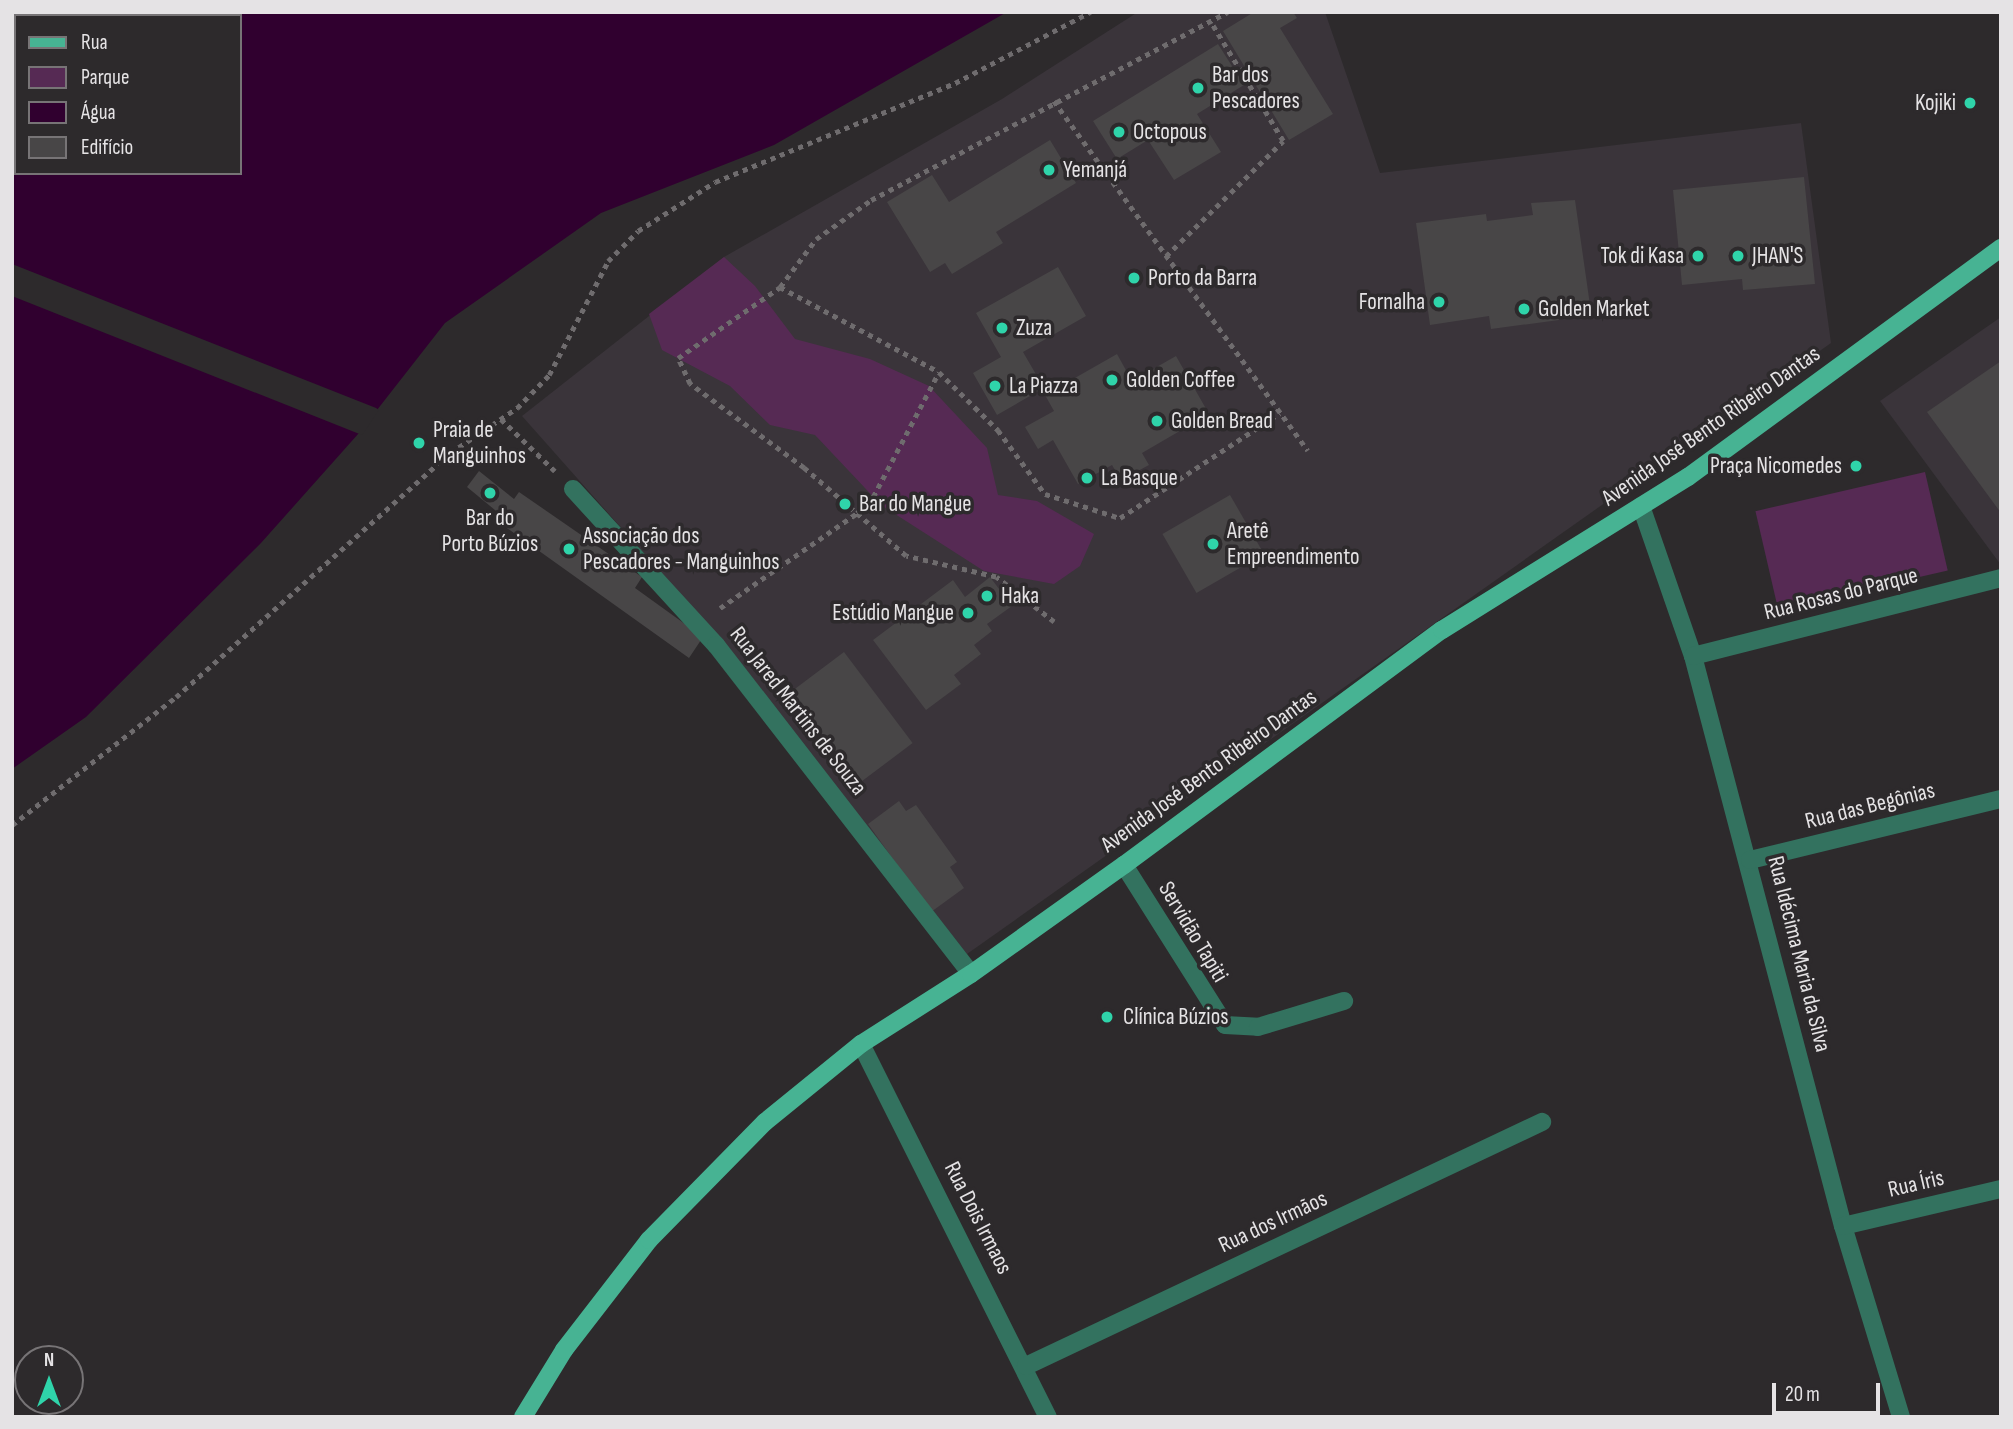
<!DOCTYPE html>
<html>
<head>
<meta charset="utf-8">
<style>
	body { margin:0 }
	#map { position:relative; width:2013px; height:1429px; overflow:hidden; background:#2d2a2c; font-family:"Sofia Sans Condensed",sans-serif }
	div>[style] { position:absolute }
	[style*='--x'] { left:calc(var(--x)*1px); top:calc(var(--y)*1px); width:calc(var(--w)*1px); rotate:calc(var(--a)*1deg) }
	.built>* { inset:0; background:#3a343a }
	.green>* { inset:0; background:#562a54; transform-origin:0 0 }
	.water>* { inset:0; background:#30002f }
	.pier>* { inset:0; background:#2d2a2c }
	.building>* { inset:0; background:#484647; transform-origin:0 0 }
	.path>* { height:4.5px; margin-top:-2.25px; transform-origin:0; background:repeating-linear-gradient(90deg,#6f6c6e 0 5px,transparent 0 10px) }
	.minor>* { height:18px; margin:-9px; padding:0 9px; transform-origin:9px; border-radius:9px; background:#33725f }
	.major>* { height:18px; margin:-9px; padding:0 9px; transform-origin:9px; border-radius:9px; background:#47b393 }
	.dots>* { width:19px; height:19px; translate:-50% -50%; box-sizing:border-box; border:4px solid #2d2a2c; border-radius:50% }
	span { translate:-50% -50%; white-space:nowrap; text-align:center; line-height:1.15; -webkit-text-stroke:7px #2d2a2c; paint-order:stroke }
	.poi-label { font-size:23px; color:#e5e3e5 }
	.left { translate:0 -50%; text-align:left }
	.right { translate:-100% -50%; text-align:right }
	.street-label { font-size:23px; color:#e5e3e5 }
	.frame { position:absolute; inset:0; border:14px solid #e5e3e5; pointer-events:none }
	.legend { position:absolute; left:14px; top:14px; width:228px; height:161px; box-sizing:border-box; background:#2d2a2c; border:2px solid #777476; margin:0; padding:9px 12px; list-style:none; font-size:21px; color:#e5e3e5 }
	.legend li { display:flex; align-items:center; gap:14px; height:35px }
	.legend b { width:35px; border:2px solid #777476 }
	.north { position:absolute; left:14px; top:1345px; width:70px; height:70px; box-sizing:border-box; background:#2d2a2c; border:2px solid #777476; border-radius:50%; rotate:0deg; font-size:19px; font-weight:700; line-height:28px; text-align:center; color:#e5e3e5 }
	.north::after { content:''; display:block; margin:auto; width:24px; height:32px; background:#2fd4aa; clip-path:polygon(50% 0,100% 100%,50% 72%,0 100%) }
	.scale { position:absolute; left:1772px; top:1383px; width:108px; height:32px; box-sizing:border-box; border:4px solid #e5e3e5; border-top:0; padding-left:9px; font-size:21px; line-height:24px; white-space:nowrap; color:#e5e3e5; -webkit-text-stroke:5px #2d2a2c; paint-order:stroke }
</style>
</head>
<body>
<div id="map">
	<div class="built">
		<div style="clip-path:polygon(1138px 12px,1325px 12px,1380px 173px,1801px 123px,1831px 343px,967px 954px,726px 646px,522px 416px,724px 257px,1002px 99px)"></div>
		<div style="clip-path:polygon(2001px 317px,2001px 565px,1880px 401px)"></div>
	</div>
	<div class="green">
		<div style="clip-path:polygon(724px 257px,755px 286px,795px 339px,870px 359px,929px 386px,987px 448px,998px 495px,1037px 501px,1094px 534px,1080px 566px,1054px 584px,984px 571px,881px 505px,815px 435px,770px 425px,730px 386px,662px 350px,649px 314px)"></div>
		<div style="left:1925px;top:472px;width:101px;height:174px;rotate:77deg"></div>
	</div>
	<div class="water">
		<div style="clip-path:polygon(evenodd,12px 12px,1007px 12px,774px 145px,601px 213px,445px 323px,359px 433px,261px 543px,86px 717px,12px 769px,12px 12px,16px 16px,240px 16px,240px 173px,16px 173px,16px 16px)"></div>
	</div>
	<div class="pier">
		<div style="clip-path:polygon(12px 264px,376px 408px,379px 410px,362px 435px,12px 296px)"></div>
	</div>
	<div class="building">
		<div style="clip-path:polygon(1254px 12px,1293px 12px,1297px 18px,1280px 28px,1333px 114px,1289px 140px,1223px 31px)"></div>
		<div style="clip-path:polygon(1218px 44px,1244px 85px,1197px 114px,1221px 152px,1174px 180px,1148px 140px,1117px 159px,1093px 121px)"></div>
		<div style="clip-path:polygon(1050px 140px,1076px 183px,996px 232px,1003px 243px,952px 274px,945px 263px,930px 272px,887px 202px,932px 175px,949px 202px)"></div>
		<div style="clip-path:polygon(1804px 177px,1815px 284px,1743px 290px,1742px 279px,1682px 285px,1673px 190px)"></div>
		<div style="clip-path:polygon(1575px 200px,1590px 305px,1557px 310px,1559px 320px,1491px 329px,1489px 316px,1430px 325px,1416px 223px,1486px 214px,1487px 221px,1533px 215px,1531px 203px)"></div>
		<div style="clip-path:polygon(1058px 267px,1086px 316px,1023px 352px,1044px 388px,997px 415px,973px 373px,1001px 357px,976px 313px)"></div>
		<div style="clip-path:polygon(1117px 354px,1132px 381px,1176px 356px,1209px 414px,1142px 453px,1149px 465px,1121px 480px,1112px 465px,1078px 484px,1053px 440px,1038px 449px,1025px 427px,1054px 411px,1045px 395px)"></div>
		<div style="clip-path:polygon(2001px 361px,2001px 513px,1927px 412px)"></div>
		<div style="clip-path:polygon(479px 471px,514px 499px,519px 492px,642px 577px,635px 588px,703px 637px,689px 658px,497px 521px,501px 515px,467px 487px)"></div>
		<div style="left:1230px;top:495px;width:68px;height:78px;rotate:60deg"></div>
		<div style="clip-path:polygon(990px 577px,1012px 606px,987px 624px,992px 631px,974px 645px,981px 654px,954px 675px,961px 684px,926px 710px,873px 640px,953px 580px,965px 597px)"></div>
		<div style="left:844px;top:652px;width:114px;height:67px;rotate:53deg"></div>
		<div style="clip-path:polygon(899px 801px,906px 811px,916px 805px,957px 862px,950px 867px,964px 888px,931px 912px,868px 824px)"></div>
	</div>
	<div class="path">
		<div style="--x:1054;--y:101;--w:432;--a:54"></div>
		<div style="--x:1166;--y:256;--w:164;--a:-44.5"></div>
		<div style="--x:1283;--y:141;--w:140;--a:-121.3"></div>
		<div style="--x:780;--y:287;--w:180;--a:28.1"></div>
		<div style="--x:939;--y:372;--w:83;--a:44.5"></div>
		<div style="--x:998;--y:430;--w:79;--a:53.7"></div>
		<div style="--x:1045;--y:494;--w:79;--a:17.7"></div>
		<div style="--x:1120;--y:518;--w:191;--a:-33.3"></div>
		<div style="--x:501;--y:419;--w:75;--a:43.9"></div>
		<div style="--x:720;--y:608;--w:167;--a:-34.7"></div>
		<div style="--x:857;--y:513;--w:23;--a:-45"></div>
		<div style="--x:873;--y:497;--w:141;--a:-62.2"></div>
		<div style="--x:1054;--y:622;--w:73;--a:-142.2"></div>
		<div style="--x:996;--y:577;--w:92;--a:-166.9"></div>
		<div style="--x:906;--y:556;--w:135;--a:-139.2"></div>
		<div style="--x:804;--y:468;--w:142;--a:-143.6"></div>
		<div style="--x:690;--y:384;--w:29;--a:-115"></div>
		<div style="--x:678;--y:358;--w:124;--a:-34.8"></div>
		<div style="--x:780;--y:287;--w:60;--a:-53.1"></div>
		<div style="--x:816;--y:239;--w:67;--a:-35.3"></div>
		<div style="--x:871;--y:200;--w:403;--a:-27.8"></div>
		<div style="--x:12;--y:825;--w:208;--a:-38"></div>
		<div style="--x:176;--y:697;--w:367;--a:-41.7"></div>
		<div style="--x:450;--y:453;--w:81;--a:-33.9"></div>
		<div style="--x:517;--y:408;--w:46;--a:-45.9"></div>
		<div style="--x:549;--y:375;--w:128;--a:-62.6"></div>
		<div style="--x:608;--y:261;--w:42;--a:-45"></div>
		<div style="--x:638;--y:231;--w:91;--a:-32.5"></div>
		<div style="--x:715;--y:182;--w:260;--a:-22.4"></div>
		<div style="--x:955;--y:83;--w:153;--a:-27.7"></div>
	</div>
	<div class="minor">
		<div style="--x:573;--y:489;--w:212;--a:47.5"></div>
		<div style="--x:716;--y:645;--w:416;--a:52.2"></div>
		<div style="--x:1641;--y:506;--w:159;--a:70.9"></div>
		<div style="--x:1693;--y:656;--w:589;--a:75.26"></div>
		<div style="--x:1843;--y:1226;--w:200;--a:73.1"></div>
		<div style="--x:1693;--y:656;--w:318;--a:-14.2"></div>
		<div style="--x:1750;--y:860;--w:258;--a:-13.7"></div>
		<div style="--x:1124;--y:865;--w:189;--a:57.7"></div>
		<div style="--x:1225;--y:1025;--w:33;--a:3"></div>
		<div style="--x:1258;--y:1027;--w:90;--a:-16.8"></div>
		<div style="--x:861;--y:1044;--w:417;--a:63.4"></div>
		<div style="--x:1843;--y:1226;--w:162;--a:-13.2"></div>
		<div style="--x:1026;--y:1366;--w:571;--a:-25.31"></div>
	</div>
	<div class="major">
		<div style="--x:523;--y:1417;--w:79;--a:-58.5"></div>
		<div style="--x:564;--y:1350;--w:139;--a:-52.3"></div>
		<div style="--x:649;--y:1240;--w:165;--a:-45.5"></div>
		<div style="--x:765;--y:1122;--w:124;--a:-39.1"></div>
		<div style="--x:861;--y:1044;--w:130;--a:-32.5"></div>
		<div style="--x:971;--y:974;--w:188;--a:-35.5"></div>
		<div style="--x:1124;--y:865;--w:395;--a:-36.5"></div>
		<div style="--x:1442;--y:630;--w:290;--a:-31.9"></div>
		<div style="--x:1688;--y:477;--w:388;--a:-36.2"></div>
	</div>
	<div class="dots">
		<div style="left:1198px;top:88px;background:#2fd4aa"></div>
		<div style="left:1970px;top:103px;background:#2fd4aa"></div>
		<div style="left:1119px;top:132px;background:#2fd4aa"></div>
		<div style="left:1049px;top:170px;background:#2fd4aa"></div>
		<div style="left:1698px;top:256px;background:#2fd4aa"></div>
		<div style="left:1738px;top:256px;background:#2fd4aa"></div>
		<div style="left:1134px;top:278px;background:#2fd4aa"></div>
		<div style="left:1439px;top:302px;background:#2fd4aa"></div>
		<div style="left:1524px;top:309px;background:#2fd4aa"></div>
		<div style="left:1002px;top:328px;background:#2fd4aa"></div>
		<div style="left:1112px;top:380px;background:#2fd4aa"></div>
		<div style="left:995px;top:386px;background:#2fd4aa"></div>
		<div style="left:1157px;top:421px;background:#2fd4aa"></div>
		<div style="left:419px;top:443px;background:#2fd4aa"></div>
		<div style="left:1856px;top:466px;background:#2fd4aa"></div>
		<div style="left:1087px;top:478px;background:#2fd4aa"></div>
		<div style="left:490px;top:493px;background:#2fd4aa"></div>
		<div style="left:845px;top:504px;background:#2fd4aa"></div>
		<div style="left:1213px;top:544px;background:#2fd4aa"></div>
		<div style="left:569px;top:549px;background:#2fd4aa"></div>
		<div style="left:987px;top:596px;background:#2fd4aa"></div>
		<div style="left:968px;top:613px;background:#2fd4aa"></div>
		<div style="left:1107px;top:1017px;background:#2fd4aa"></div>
	</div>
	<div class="poi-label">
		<span class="left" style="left:1212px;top:88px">Bar dos<br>Pescadores</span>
		<span class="right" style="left:1956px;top:103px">Kojiki</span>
		<span class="left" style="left:1133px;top:132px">Octopous</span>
		<span class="left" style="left:1063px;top:170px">Yemanjá</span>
		<span class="right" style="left:1684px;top:256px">Tok di Kasa</span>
		<span class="left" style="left:1752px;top:256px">JHAN'S</span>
		<span class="left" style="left:1148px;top:278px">Porto da Barra</span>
		<span class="right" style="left:1425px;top:302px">Fornalha</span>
		<span class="left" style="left:1538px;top:309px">Golden Market</span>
		<span class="left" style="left:1016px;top:328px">Zuza</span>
		<span class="left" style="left:1126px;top:380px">Golden Coffee</span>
		<span class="left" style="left:1009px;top:386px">La Piazza</span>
		<span class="left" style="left:1171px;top:421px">Golden Bread</span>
		<span class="left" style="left:433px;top:443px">Praia de<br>Manguinhos</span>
		<span class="right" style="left:1842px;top:466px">Praça Nicomedes</span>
		<span class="left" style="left:1101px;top:478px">La Basque</span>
		<span class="left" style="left:859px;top:504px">Bar do Mangue</span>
		<span style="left:490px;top:531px">Bar do<br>Porto Búzios</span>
		<span class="left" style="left:1227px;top:544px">Aretê<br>Empreendimento</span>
		<span class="left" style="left:583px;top:549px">Associação dos<br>Pescadores - Manguinhos</span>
		<span class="left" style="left:1001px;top:596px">Haka</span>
		<span class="right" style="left:954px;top:613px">Estúdio Mangue</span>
		<span class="left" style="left:1123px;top:1017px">Clínica Búzios</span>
	</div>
	<div class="street-label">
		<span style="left:1711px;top:426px;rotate:-35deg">Avenida José Bento Ribeiro Dantas</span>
		<span style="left:1841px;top:594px;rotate:-14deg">Rua Rosas do Parque</span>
		<span style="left:798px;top:711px;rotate:52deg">Rua Jared Martins de Souza</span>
		<span style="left:1209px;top:771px;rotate:-36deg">Avenida José Bento Ribeiro Dantas</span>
		<span style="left:1870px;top:806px;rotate:-14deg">Rua das Begônias</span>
		<span style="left:1193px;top:932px;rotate:59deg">Servidão Tapiti</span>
		<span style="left:1799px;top:954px;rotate:76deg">Rua Idécima Maria da Silva</span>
		<span style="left:1916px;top:1184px;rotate:-13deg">Rua Íris</span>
		<span style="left:978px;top:1218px;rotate:63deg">Rua Dois Irmaos</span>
		<span style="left:1273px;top:1222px;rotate:-25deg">Rua dos Irmãos</span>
	</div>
	<div class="frame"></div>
	<ul class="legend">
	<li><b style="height:9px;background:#47b393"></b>Rua</li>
	<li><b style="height:19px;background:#562a54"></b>Parque</li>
	<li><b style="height:19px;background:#30002f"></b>Água</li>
	<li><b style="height:19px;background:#484647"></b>Edifício</li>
	</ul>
	<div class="north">N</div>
	<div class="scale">20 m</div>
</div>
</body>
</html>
